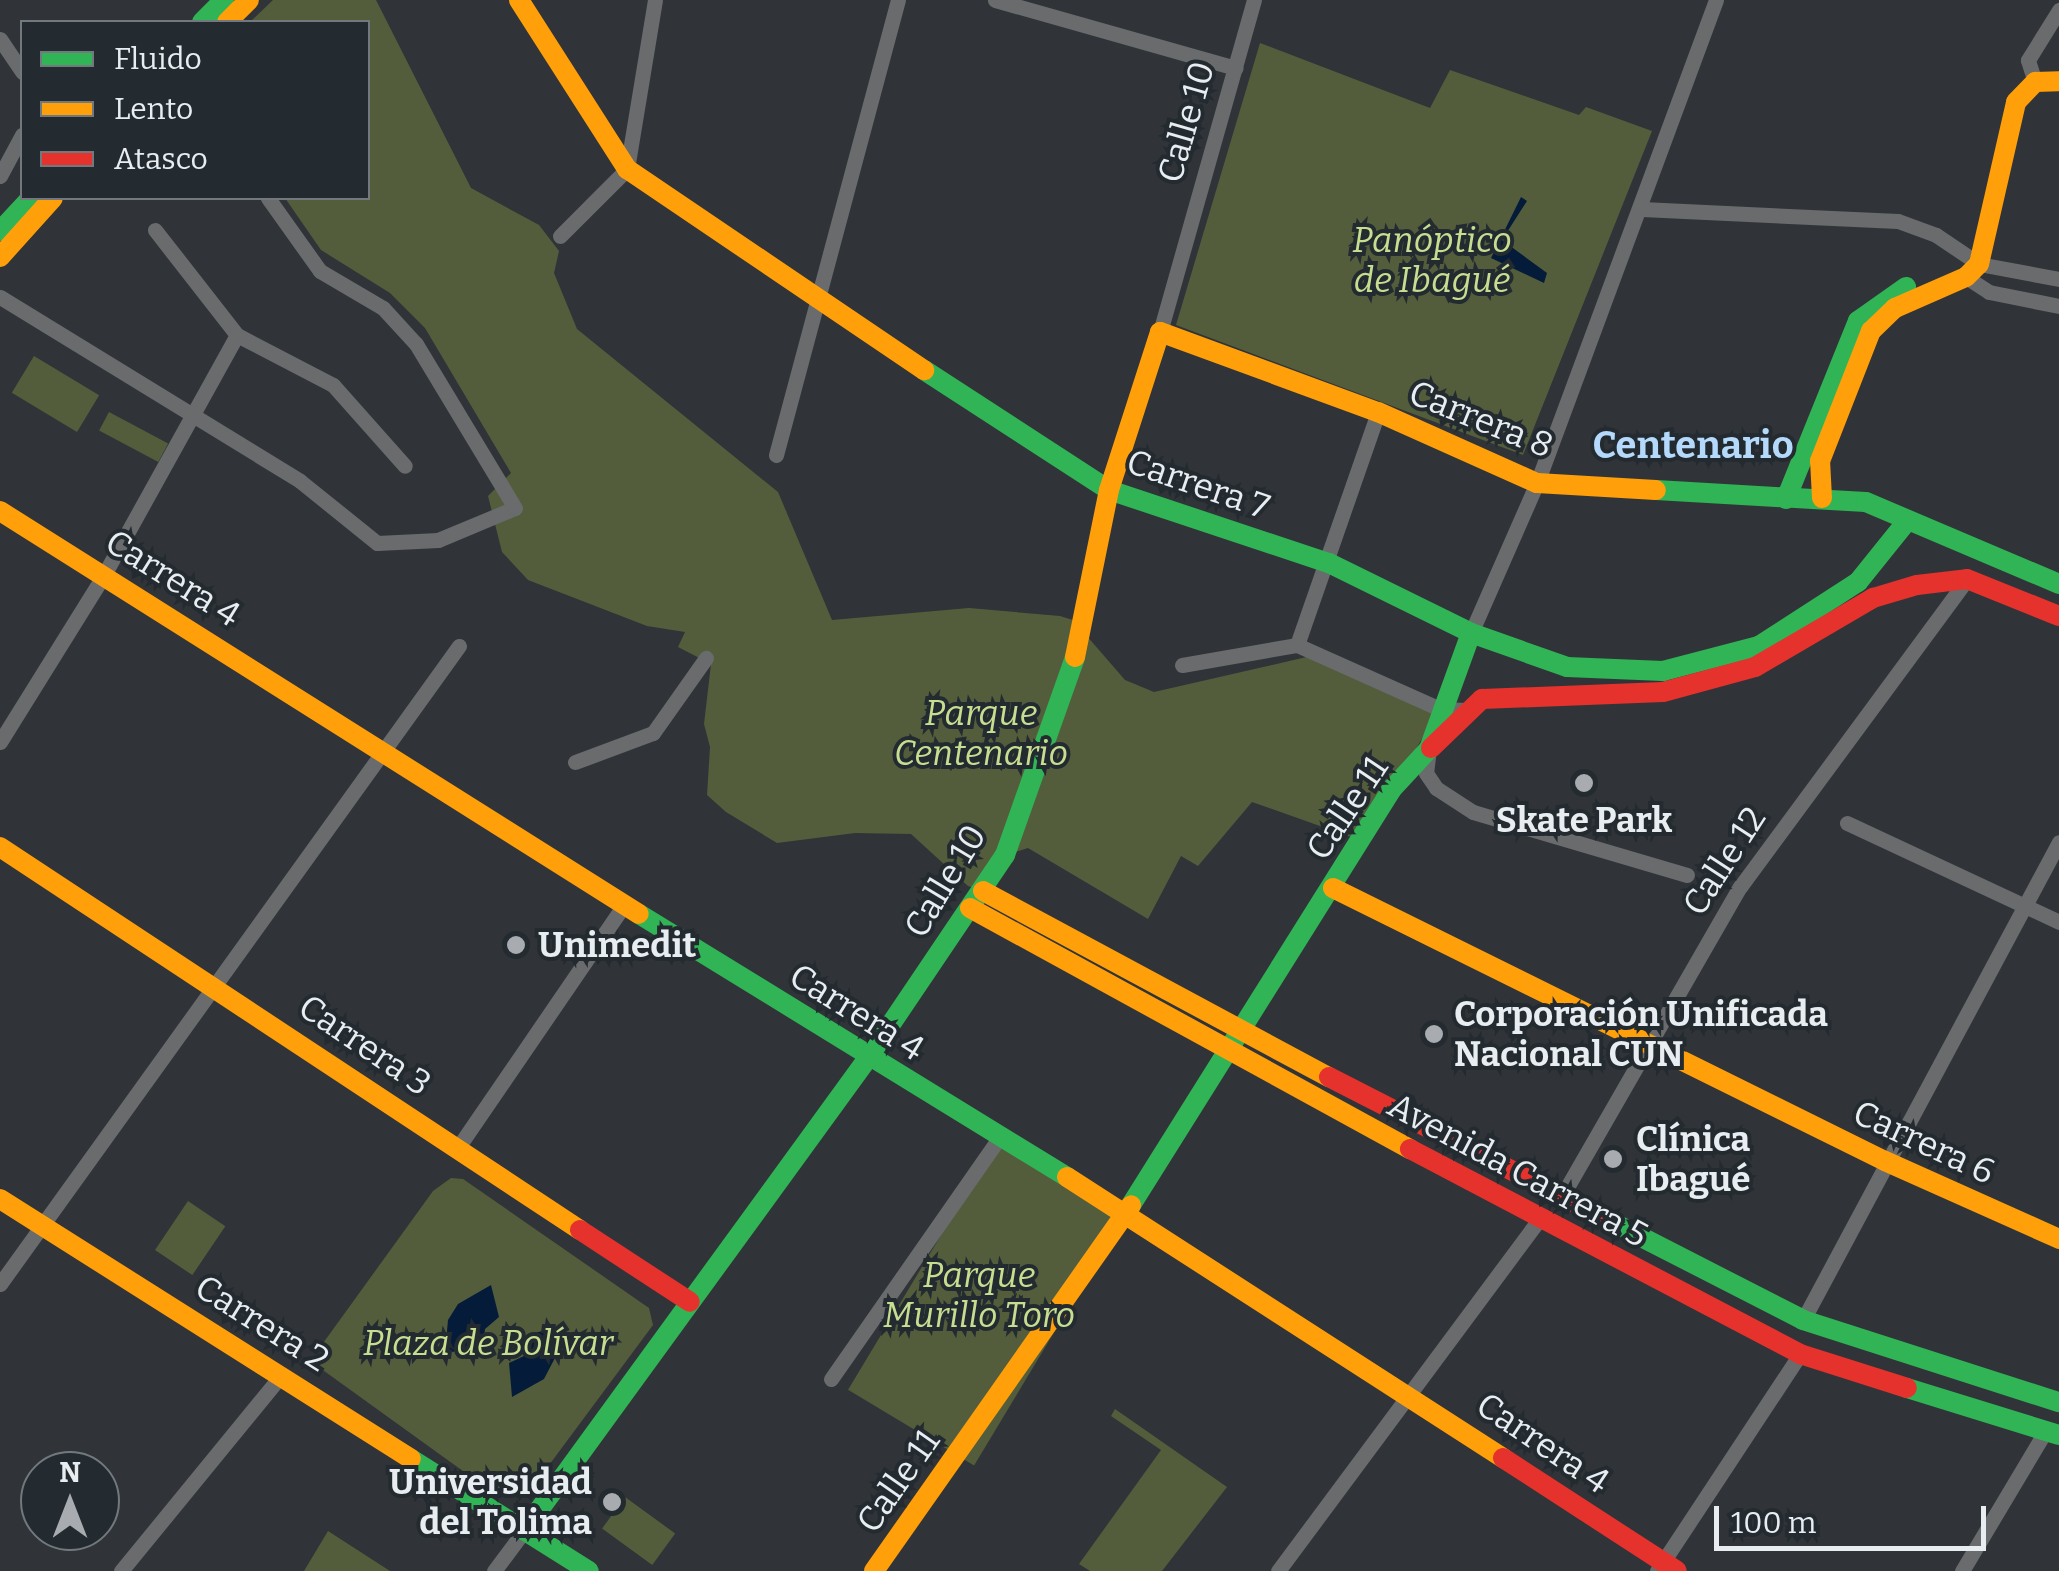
<!DOCTYPE html>
<html>
<head>
<meta charset="utf-8">
<style>
	body { margin:0 }
	#map { position:relative; width:2059px; height:1571px; overflow:hidden; background:#303438; font-family:Bitter,serif }
	div>[style] { position:absolute }
	[style*='--x'] { left:calc(var(--x)*1px); top:calc(var(--y)*1px); width:calc(var(--w)*1px); rotate:calc(var(--a)*1deg) }
	.green>* { inset:0; background:#535d3b; transform-origin:0 0 }
	.water>* { inset:0; background:#041c3a }
	.street>* { height:15px; margin:-7.5px; padding:0 7.5px; transform-origin:7.5px; border-radius:7.5px; background:#696b6d }
	.fast>* { height:20px; margin:-10px; padding:0 10px; transform-origin:10px; border-radius:10px; background:#30b455 }
	.slow>* { height:20px; margin:-10px; padding:0 10px; transform-origin:10px; border-radius:10px; background:#ff9f0a }
	.jam>* { height:20px; margin:-10px; padding:0 10px; transform-origin:10px; border-radius:10px; background:#e5322d }
	.dots>* { width:28px; height:28px; translate:-50% -50%; box-sizing:border-box; border:5px solid #232b31; border-radius:50% }
	span { translate:-50% -50%; white-space:nowrap; text-align:center; line-height:1.15; -webkit-text-stroke:8px #232b31; paint-order:stroke }
	.street-label { font-size:35px; color:#e8edf1 }
	.park-label { font-size:35px; color:#c7de91; font-style:italic }
	.poi-label { font-size:35px; color:#e8edf1; font-weight:700 }
	.left { translate:0 -50%; text-align:left }
	.right { translate:-100% -50%; text-align:right }
	.neighbourhood-label { font-size:38px; color:#b4d9fa; font-weight:700 }
	.legend { position:absolute; left:20px; top:20px; width:350px; height:180px; box-sizing:border-box; background:#232b31; border:2px solid #72797e; margin:0; padding:12px 18px; list-style:none; font-size:30px; color:#e8edf1 }
	.legend li { display:flex; align-items:center; gap:20px; height:50px }
	.legend b { width:50px; border:2px solid #72797e }
	.north { position:absolute; left:20px; top:1451px; width:100px; height:100px; box-sizing:border-box; background:#232b31; border:2px solid #72797e; border-radius:50%; rotate:0deg; font-size:28px; font-weight:700; line-height:40px; text-align:center; color:#e8edf1 }
	.north::after { content:''; display:block; margin:auto; width:35px; height:45px; background:#a8acb0; clip-path:polygon(50% 0,100% 100%,50% 72%,0 100%) }
	.scale { position:absolute; left:1714px; top:1506px; width:272px; height:45px; box-sizing:border-box; border:5px solid #e8edf1; border-top:0; padding-left:12px; font-size:30px; line-height:35px; white-space:nowrap; color:#e8edf1; -webkit-text-stroke:8px #232b31; paint-order:stroke }
</style>
</head>
<body>
<div id="map">
	<div class="green">
		<div style="clip-path:polygon(273px 0,376px 0,471px 188px,539px 225px,559px 251px,554px 273px,577px 329px,778px 492px,832px 620px,969px 608px,1060px 616px,1073px 620px,1125px 680px,1154px 692px,1311px 656px,1440px 709px,1391px 790px,1351px 837px,1252px 802px,1198px 866px,1181px 856px,1148px 919px,1028px 848px,1005px 855px,983px 891px,968px 886px,911px 834px,855px 833px,777px 843px,726px 812px,707px 795px,710px 747px,704px 724px,711px 664px,678px 647px,685px 632px,647px 626px,528px 580px,502px 552px,488px 496px,511px 473px,425px 328px,390px 293px,321px 250px,285px 198px,368px 198px,368px 22px,250px 22px)"></div>
		<div style="clip-path:polygon(1260px 43px,1430px 108px,1450px 70px,1579px 115px,1586px 107px,1652px 131px,1523px 455px,1176px 325px)"></div>
		<div style="left:34px;top:356px;width:76px;height:43px;rotate:31deg"></div>
		<div style="left:109px;top:412px;width:67px;height:21px;rotate:28deg"></div>
		<div style="left:1000px;top:1137px;width:147px;height:295px;rotate:31deg"></div>
		<div style="clip-path:polygon(451px 1178px,463px 1179px,649px 1308px,653px 1325px,535px 1484px,513px 1494px,492px 1492px,320px 1368px,321px 1346px,433px 1191px)"></div>
		<div style="left:188px;top:1201px;width:45px;height:59px;rotate:34deg"></div>
		<div style="clip-path:polygon(1115px 1409px,1227px 1487px,1162px 1571px,1090px 1571px,1079px 1564px,1161px 1450px,1111px 1416px)"></div>
		<div style="left:625px;top:1497px;width:62px;height:39px;rotate:36deg"></div>
		<div style="clip-path:polygon(328px 1531px,390px 1571px,304px 1571px)"></div>
	</div>
	<div class="water">
		<div style="clip-path:polygon(1521px 197px,1527px 201px,1502px 240px,1547px 273px,1544px 283px,1491px 258px)"></div>
		<div style="clip-path:polygon(491px 1285px,499px 1317px,485px 1329px,483px 1347px,445px 1353px,448px 1320px,458px 1304px)"></div>
		<div style="clip-path:polygon(557px 1328px,557px 1354px,544px 1379px,512px 1397px,509px 1363px,524px 1356px,529px 1334px)"></div>
	</div>
	<div class="street">
		<div style="--x:995;--y:0;--w:250;--a:15.8"></div>
		<div style="--x:0;--y:39;--w:40;--a:56"></div>
		<div style="--x:2035;--y:82;--w:23;--a:-108"></div>
		<div style="--x:2028;--y:60;--w:59;--a:-58.2"></div>
		<div style="--x:0;--y:176;--w:47;--a:-61.8"></div>
		<div style="--x:1642;--y:209;--w:256;--a:2.7"></div>
		<div style="--x:1898;--y:221;--w:40;--a:20.2"></div>
		<div style="--x:1936;--y:235;--w:52;--a:34"></div>
		<div style="--x:1979;--y:264;--w:81;--a:10.6"></div>
		<div style="--x:155;--y:230;--w:133;--a:52"></div>
		<div style="--x:237;--y:335;--w:108;--a:27.5"></div>
		<div style="--x:333;--y:385;--w:108;--a:48.4"></div>
		<div style="--x:560;--y:236;--w:95;--a:-45"></div>
		<div style="--x:627;--y:169;--w:171;--a:-80.6"></div>
		<div style="--x:1966;--y:277;--w:27;--a:33"></div>
		<div style="--x:1989;--y:292;--w:71;--a:11.3"></div>
		<div style="--x:0;--y:297;--w:352;--a:31.5"></div>
		<div style="--x:300;--y:481;--w:99;--a:38.8"></div>
		<div style="--x:377;--y:543;--w:61;--a:-2.8"></div>
		<div style="--x:438;--y:540;--w:83;--a:-22.6"></div>
		<div style="--x:515;--y:508;--w:192;--a:-121.1"></div>
		<div style="--x:416;--y:344;--w:49;--a:-132.5"></div>
		<div style="--x:383;--y:308;--w:73;--a:-149.6"></div>
		<div style="--x:320;--y:271;--w:90;--a:-125.5"></div>
		<div style="--x:1160;--y:332;--w:345;--a:-74.2"></div>
		<div style="--x:776;--y:455;--w:471;--a:-75"></div>
		<div style="--x:1471;--y:633;--w:164;--a:-66.3"></div>
		<div style="--x:1537;--y:483;--w:515;--a:-69.67"></div>
		<div style="--x:1297;--y:645;--w:247;--a:-70.8"></div>
		<div style="--x:1182;--y:665;--w:117;--a:-9.9"></div>
		<div style="--x:1297;--y:645;--w:157;--a:24.1"></div>
		<div style="--x:1440;--y:709;--w:27;--a:2"></div>
		<div style="--x:0;--y:742;--w:199;--a:-58.1"></div>
		<div style="--x:105;--y:573;--w:272;--a:-61"></div>
		<div style="--x:1429;--y:749;--w:24;--a:97"></div>
		<div style="--x:1426;--y:773;--w:18;--a:56"></div>
		<div style="--x:1436;--y:788;--w:44;--a:33"></div>
		<div style="--x:1473;--y:812;--w:223;--a:16.4"></div>
		<div style="--x:575;--y:762;--w:83;--a:-20.4"></div>
		<div style="--x:653;--y:733;--w:92;--a:-54.8"></div>
		<div style="--x:1847;--y:823;--w:234;--a:25"></div>
		<div style="--x:459;--y:1146;--w:292;--a:-55.6"></div>
		<div style="--x:1562;--y:1196;--w:357;--a:-60.1"></div>
		<div style="--x:1740;--y:887;--w:383;--a:-53.6"></div>
		<div style="--x:0;--y:1284;--w:786;--a:-54.27"></div>
		<div style="--x:1803;--y:1320;--w:542;--a:-61.83"></div>
		<div style="--x:831;--y:1379;--w:295;--a:-55.1"></div>
		<div style="--x:121;--y:1571;--w:254;--a:-50.7"></div>
		<div style="--x:494;--y:1571;--w:54;--a:-53.3"></div>
		<div style="--x:1278;--y:1571;--w:440;--a:-53.4"></div>
		<div style="--x:1657;--y:1571;--w:260;--a:-56.6"></div>
		<div style="--x:1962;--y:1571;--w:164;--a:-59.2"></div>
	</div>
	<div class="fast">
		<div style="--x:202;--y:22;--w:31;--a:-45"></div>
		<div style="--x:0;--y:231;--w:45;--a:-46.8"></div>
		<div style="--x:924;--y:370;--w:221;--a:33"></div>
		<div style="--x:1109;--y:490;--w:232;--a:18.4"></div>
		<div style="--x:1329;--y:563;--w:158;--a:26.2"></div>
		<div style="--x:1471;--y:633;--w:102;--a:19.5"></div>
		<div style="--x:1567;--y:667;--w:96;--a:2.4"></div>
		<div style="--x:1663;--y:671;--w:99;--a:-14.6"></div>
		<div style="--x:1759;--y:646;--w:118;--a:-32.9"></div>
		<div style="--x:1858;--y:582;--w:78;--a:-51.2"></div>
		<div style="--x:1656;--y:490;--w:210;--a:3.3"></div>
		<div style="--x:1866;--y:502;--w:210;--a:23"></div>
		<div style="--x:1786;--y:499;--w:192;--a:-68"></div>
		<div style="--x:1858;--y:321;--w:59;--a:-35.3"></div>
		<div style="--x:639;--y:914;--w:502;--a:31.57"></div>
		<div style="--x:1131;--y:1205;--w:490;--a:-57.9"></div>
		<div style="--x:1391;--y:790;--w:56;--a:-47.2"></div>
		<div style="--x:1429;--y:749;--w:123;--a:-70.1"></div>
		<div style="--x:1608;--y:1220;--w:219;--a:27.1"></div>
		<div style="--x:1803;--y:1320;--w:269;--a:17.8"></div>
		<div style="--x:1907;--y:1388;--w:159;--a:17.2"></div>
		<div style="--x:411;--y:1459;--w:210;--a:32.2"></div>
		<div style="--x:526;--y:1528;--w:581;--a:-53.96"></div>
		<div style="--x:868;--y:1058;--w:245;--a:-56"></div>
		<div style="--x:1005;--y:855;--w:210;--a:-70.5"></div>
	</div>
	<div class="slow">
		<div style="--x:519;--y:0;--w:201;--a:57.4"></div>
		<div style="--x:627;--y:169;--w:359;--a:34.1"></div>
		<div style="--x:227;--y:22;--w:31;--a:-45"></div>
		<div style="--x:0;--y:257;--w:79;--a:-48.1"></div>
		<div style="--x:1822;--y:498;--w:37;--a:-93"></div>
		<div style="--x:1820;--y:461;--w:140;--a:-68.6"></div>
		<div style="--x:1871;--y:331;--w:33;--a:-44"></div>
		<div style="--x:1895;--y:308;--w:77;--a:-23.6"></div>
		<div style="--x:1966;--y:277;--w:18;--a:-45"></div>
		<div style="--x:1979;--y:264;--w:166;--a:-77.1"></div>
		<div style="--x:2016;--y:102;--w:28;--a:-46"></div>
		<div style="--x:2035;--y:82;--w:24;--a:-2"></div>
		<div style="--x:0;--y:511;--w:755;--a:32.24"></div>
		<div style="--x:1075;--y:657;--w:170;--a:-78.5"></div>
		<div style="--x:1109;--y:490;--w:166;--a:-72.1"></div>
		<div style="--x:1160;--y:332;--w:232;--a:20.2"></div>
		<div style="--x:1378;--y:412;--w:174;--a:24.1"></div>
		<div style="--x:1537;--y:483;--w:119;--a:3.4"></div>
		<div style="--x:0;--y:847;--w:695;--a:33.44"></div>
		<div style="--x:1333;--y:888;--w:616;--a:26.32"></div>
		<div style="--x:1885;--y:1161;--w:191;--a:24.1"></div>
		<div style="--x:983;--y:891;--w:393;--a:28.3"></div>
		<div style="--x:970;--y:908;--w:502;--a:28.71"></div>
		<div style="--x:1067;--y:1177;--w:519;--a:32.8"></div>
		<div style="--x:0;--y:1199;--w:486;--a:32.3"></div>
		<div style="--x:874;--y:1571;--w:447;--a:-54.9"></div>
	</div>
	<div class="jam">
		<div style="--x:1431;--y:748;--w:71;--a:-43.9"></div>
		<div style="--x:1482;--y:699;--w:181;--a:-2.2"></div>
		<div style="--x:1663;--y:692;--w:95;--a:-15.2"></div>
		<div style="--x:1755;--y:667;--w:137;--a:-30.3"></div>
		<div style="--x:1873;--y:598;--w:46;--a:-16.5"></div>
		<div style="--x:1917;--y:585;--w:50;--a:-6.8"></div>
		<div style="--x:1967;--y:579;--w:99;--a:21.9"></div>
		<div style="--x:1329;--y:1077;--w:314;--a:27.1"></div>
		<div style="--x:1410;--y:1149;--w:441;--a:27.7"></div>
		<div style="--x:1800;--y:1354;--w:112;--a:17.6"></div>
		<div style="--x:580;--y:1230;--w:131;--a:33.2"></div>
		<div style="--x:1503;--y:1458;--w:207;--a:33"></div>
	</div>
	<div class="dots">
		<div style="left:1584px;top:783px;background:#a8acb0"></div>
		<div style="left:516px;top:945px;background:#a8acb0"></div>
		<div style="left:1434px;top:1034px;background:#a8acb0"></div>
		<div style="left:1613px;top:1159px;background:#a8acb0"></div>
		<div style="left:612px;top:1502px;background:#a8acb0"></div>
	</div>
	<div class="street-label">
		<span style="left:1186px;top:122px;rotate:-74deg">Calle 10</span>
		<span style="left:1481px;top:419px;rotate:22deg">Carrera 8</span>
		<span style="left:1198px;top:484px;rotate:19deg">Carrera 7</span>
		<span style="left:173px;top:578px;rotate:32deg">Carrera 4</span>
		<span style="left:1347px;top:808px;rotate:-56deg">Calle 11</span>
		<span style="left:1724px;top:861px;rotate:-57deg">Calle 12</span>
		<span style="left:945px;top:881px;rotate:-59deg">Calle 10</span>
		<span style="left:857px;top:1012px;rotate:32deg">Carrera 4</span>
		<span style="left:365px;top:1045px;rotate:34deg">Carrera 3</span>
		<span style="left:1924px;top:1142px;rotate:25deg">Carrera 6</span>
		<span style="left:1518px;top:1170px;rotate:28deg">Avenida Carrera 5</span>
		<span style="left:262px;top:1323px;rotate:32deg">Carrera 2</span>
		<span style="left:1543px;top:1443px;rotate:34deg">Carrera 4</span>
		<span style="left:898px;top:1481px;rotate:-55deg">Calle 11</span>
	</div>
	<div class="park-label">
		<span style="left:1432px;top:260px">Panóptico<br>de Ibagué</span>
		<span style="left:981px;top:733px">Parque<br>Centenario</span>
		<span style="left:979px;top:1295px">Parque<br>Murillo Toro</span>
		<span style="left:488px;top:1343px">Plaza de Bolívar</span>
	</div>
	<div class="poi-label">
		<span style="left:1584px;top:820px">Skate Park</span>
		<span class="left" style="left:538px;top:945px">Unimedit</span>
		<span class="left" style="left:1454px;top:1034px">Corporación Unificada<br>Nacional CUN</span>
		<span class="left" style="left:1636px;top:1159px">Clínica<br>Ibagué</span>
		<span class="right" style="left:592px;top:1502px">Universidad<br>del Tolima</span>
	</div>
	<div class="neighbourhood-label">
		<span style="left:1693px;top:446px">Centenario</span>
	</div>
	<ul class="legend">
	<li><b style="height:12px;background:#30b455"></b>Fluido</li>
	<li><b style="height:12px;background:#ff9f0a"></b>Lento</li>
	<li><b style="height:12px;background:#e5322d"></b>Atasco</li>
	</ul>
	<div class="north">N</div>
	<div class="scale">100 m</div>
</div>
</body>
</html>
